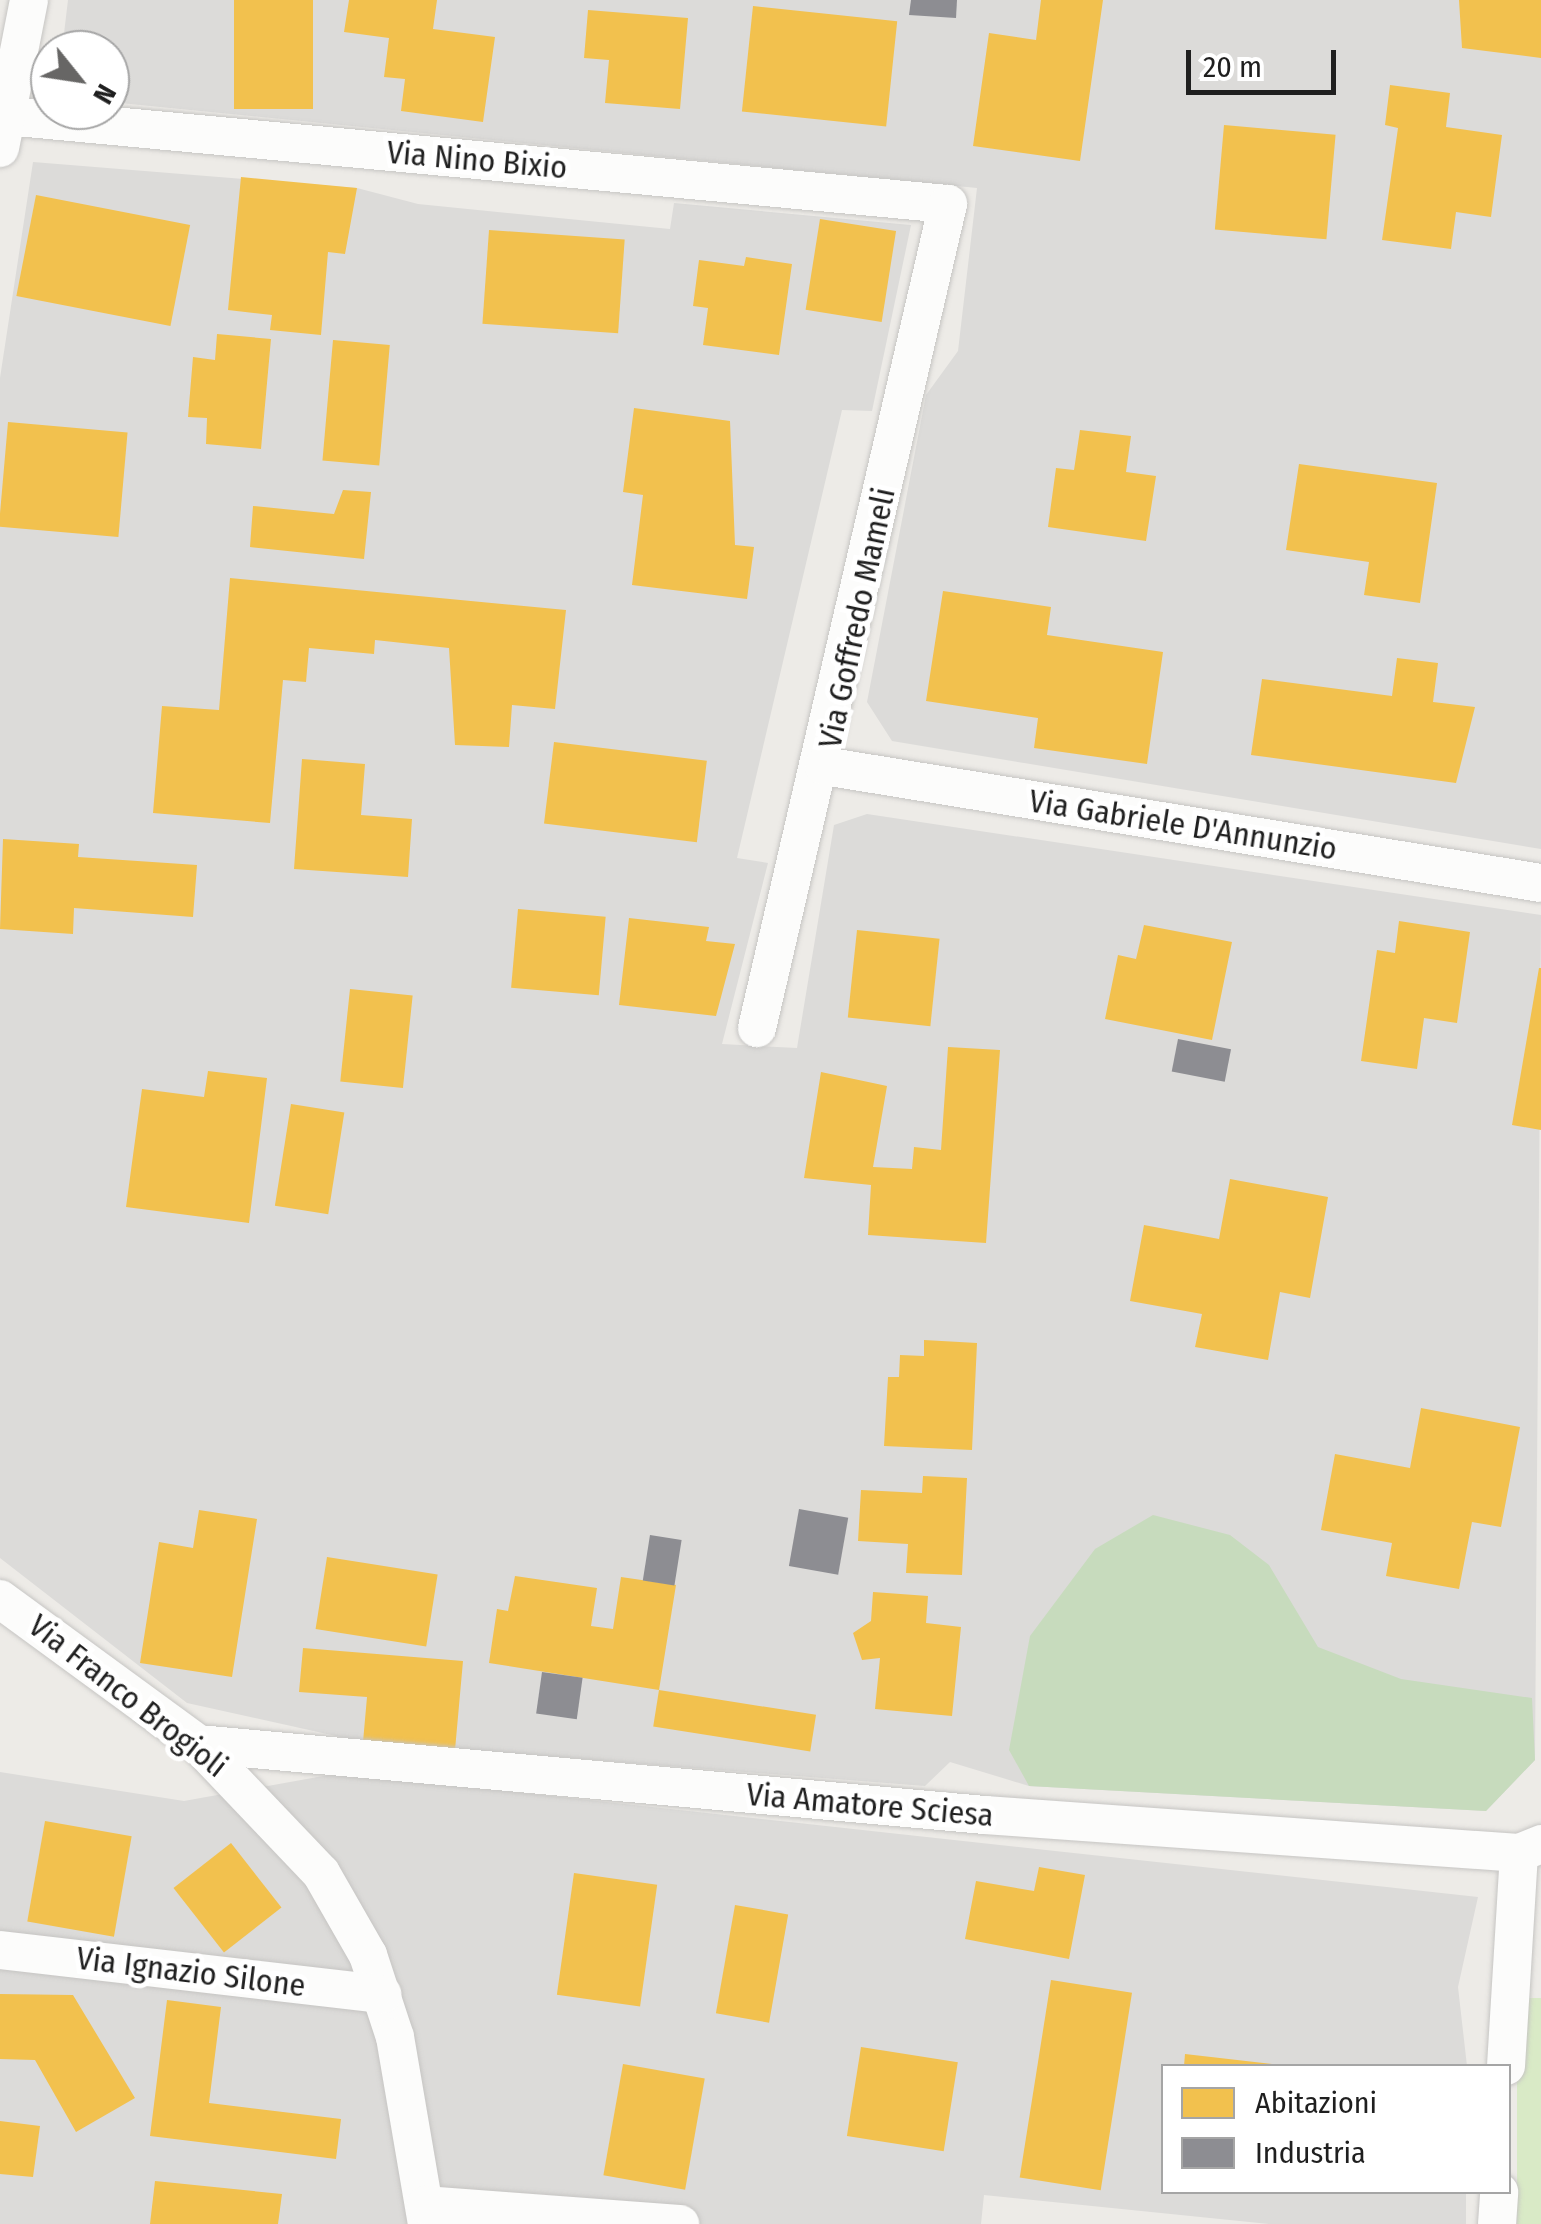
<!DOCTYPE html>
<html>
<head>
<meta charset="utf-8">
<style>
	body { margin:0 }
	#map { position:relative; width:1541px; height:2224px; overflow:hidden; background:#edebe7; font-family:"Fira Sans Condensed",sans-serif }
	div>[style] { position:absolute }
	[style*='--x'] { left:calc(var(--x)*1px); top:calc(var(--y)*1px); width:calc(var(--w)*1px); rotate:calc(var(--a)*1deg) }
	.residential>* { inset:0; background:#dcdbd9 }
	.grass>* { inset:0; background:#d9eac6; transform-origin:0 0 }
	.forest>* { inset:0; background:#c7dbbd }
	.homes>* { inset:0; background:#f2c14e; transform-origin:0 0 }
	.industry>* { inset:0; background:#8d8d92; transform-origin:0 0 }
	.roads { filter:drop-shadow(0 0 2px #c6c5c3) drop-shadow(0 0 2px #c6c5c3) }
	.minor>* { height:38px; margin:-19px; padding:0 19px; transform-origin:19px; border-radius:19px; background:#fcfcfb }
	span { translate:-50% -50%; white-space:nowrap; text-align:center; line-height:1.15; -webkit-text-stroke:10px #fff; paint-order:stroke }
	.street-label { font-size:32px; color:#1f1f1f }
	.legend { position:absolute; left:1161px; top:2064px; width:350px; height:130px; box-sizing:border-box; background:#fff; border:2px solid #a5a5a5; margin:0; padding:12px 18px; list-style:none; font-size:30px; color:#1f1f1f }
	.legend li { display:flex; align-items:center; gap:20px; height:50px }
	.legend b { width:50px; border:2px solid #a5a5a5 }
	.north { position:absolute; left:30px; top:30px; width:100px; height:100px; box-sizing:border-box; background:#fff; border:2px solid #a5a5a5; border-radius:50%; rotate:120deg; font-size:28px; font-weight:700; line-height:40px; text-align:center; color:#1f1f1f }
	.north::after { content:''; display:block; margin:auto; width:35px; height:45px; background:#676665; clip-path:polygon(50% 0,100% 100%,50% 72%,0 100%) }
	.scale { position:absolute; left:1186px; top:50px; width:150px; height:45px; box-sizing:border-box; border:5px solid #1f1f1f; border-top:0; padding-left:12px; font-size:30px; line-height:35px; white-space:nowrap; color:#1f1f1f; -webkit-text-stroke:8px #fff; paint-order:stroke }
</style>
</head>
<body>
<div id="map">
	<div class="residential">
		<div style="clip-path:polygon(68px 0,1541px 0,1541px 849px,892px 741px,867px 702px,926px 395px,958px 351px,977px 188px,110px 102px,110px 50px,62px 50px)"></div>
		<div style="clip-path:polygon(33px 162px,357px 188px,418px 204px,670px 229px,674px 203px,911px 225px,872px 411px,842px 410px,737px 858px,768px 863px,722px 1044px,797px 1048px,834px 825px,867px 814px,1541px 915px,1535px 1760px,1486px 1811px,1029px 1786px,950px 1762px,925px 1786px,363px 1742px,187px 1703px,0 1558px,0 378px)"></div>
		<div style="clip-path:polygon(0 1772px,184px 1801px,340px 1773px,1478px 1897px,1458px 1987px,1467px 2066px,1164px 2066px,1164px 2192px,1466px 2192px,1466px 2224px,1269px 2224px,984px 2195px,981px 2224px,0 2224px)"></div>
	</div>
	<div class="grass">
		<div style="left:1541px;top:1998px;width:226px;height:24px;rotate:90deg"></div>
	</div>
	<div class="forest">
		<div style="clip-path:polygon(1153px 1515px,1230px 1535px,1269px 1565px,1318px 1647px,1401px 1679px,1532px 1698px,1535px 1760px,1486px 1811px,1029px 1786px,1009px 1750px,1030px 1636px,1095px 1549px)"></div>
	</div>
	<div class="homes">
		<div style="left:234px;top:0;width:79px;height:109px"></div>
		<div style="clip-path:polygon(349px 0,437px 0,433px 29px,495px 37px,483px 122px,401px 111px,405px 79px,384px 77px,389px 38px,344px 32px)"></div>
		<div style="clip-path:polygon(1041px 0,1103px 0,1080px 161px,973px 146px,989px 33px,1036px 40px)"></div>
		<div style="clip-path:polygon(1459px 0,1541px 0,1541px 58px,1462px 48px)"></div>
		<div style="left:753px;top:6px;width:145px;height:106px;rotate:6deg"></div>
		<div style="clip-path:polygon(588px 10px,688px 18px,680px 109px,605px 103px,609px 60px,584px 58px)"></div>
		<div style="clip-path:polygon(1390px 85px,1450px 93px,1446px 127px,1502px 135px,1491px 217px,1456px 212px,1451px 249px,1382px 240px,1398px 128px,1385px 125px)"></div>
		<div style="left:1224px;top:125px;width:112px;height:105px;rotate:5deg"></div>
		<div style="clip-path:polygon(241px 177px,357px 188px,345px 254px,328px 252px,321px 335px,270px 330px,272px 315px,228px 310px)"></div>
		<div style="left:36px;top:195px;width:157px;height:103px;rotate:11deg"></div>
		<div style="left:820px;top:219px;width:77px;height:92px;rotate:9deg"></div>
		<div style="left:489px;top:230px;width:136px;height:94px;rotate:4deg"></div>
		<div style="clip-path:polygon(746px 257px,792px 264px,779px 355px,703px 345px,708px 308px,693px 306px,699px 260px,744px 266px)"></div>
		<div style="clip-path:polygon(217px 334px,271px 339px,261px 449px,206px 444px,207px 418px,188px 417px,193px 357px,215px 360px)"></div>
		<div style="left:333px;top:340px;width:57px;height:121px;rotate:5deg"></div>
		<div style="clip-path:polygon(634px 408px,730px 421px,735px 545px,754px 547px,747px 599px,632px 585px,643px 495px,623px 492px)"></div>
		<div style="left:8px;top:422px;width:120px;height:105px;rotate:5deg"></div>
		<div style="clip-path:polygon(1080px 430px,1131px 436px,1126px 472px,1156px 476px,1146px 541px,1048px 527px,1056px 468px,1074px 470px)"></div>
		<div style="clip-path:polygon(1299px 464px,1437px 483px,1420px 603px,1364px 595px,1369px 562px,1286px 550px)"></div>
		<div style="clip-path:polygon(343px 490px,371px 492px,364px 559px,250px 547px,253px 506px,334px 514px)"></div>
		<div style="clip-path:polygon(230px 578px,566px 610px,555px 709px,512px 705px,509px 747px,455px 745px,449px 648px,375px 640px,374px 654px,309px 648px,306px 682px,283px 680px,270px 823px,153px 813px,162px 706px,219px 710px)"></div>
		<div style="clip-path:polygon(943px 591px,1051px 607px,1047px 635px,1163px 652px,1147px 764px,1034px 748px,1038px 718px,926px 701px)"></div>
		<div style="clip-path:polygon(1397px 658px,1438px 663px,1433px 702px,1475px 707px,1456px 783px,1251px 755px,1262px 679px,1392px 696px)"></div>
		<div style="left:554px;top:742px;width:154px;height:82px;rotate:7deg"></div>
		<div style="clip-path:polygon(302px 759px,365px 764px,361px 815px,412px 819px,408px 877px,294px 869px)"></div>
		<div style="clip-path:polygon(3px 839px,79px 844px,78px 857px,197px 865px,193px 917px,74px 908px,73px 934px,0 929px)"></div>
		<div style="left:518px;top:909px;width:88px;height:79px;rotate:5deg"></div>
		<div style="clip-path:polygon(629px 918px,709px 927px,706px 941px,735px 944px,716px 1016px,619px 1005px)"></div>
		<div style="clip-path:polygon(1399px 921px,1470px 932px,1457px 1023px,1424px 1018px,1417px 1069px,1361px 1061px,1377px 950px,1395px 953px)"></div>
		<div style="clip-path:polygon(1144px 925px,1232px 942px,1212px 1040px,1105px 1019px,1118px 955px,1136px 959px)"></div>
		<div style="left:857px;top:930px;width:83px;height:88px;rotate:6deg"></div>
		<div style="clip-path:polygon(1539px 968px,1541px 968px,1541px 1130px,1512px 1125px)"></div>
		<div style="left:350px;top:989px;width:63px;height:93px;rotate:6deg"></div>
		<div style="clip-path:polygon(948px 1047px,1000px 1050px,986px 1243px,868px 1235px,871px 1185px,804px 1178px,821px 1072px,887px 1086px,873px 1167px,912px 1169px,914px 1147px,941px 1150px)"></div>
		<div style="clip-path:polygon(208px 1071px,267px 1078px,249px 1223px,126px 1207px,142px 1089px,204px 1097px)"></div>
		<div style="left:291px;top:1104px;width:54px;height:103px;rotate:9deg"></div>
		<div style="clip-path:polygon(1230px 1179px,1328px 1197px,1310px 1298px,1280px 1292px,1268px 1360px,1195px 1347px,1202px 1314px,1130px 1301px,1144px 1225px,1219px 1239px)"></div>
		<div style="clip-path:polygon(924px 1340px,977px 1343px,972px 1450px,884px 1446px,888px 1377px,899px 1377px,900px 1355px,924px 1356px)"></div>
		<div style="clip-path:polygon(1421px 1408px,1520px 1427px,1501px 1527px,1472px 1522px,1459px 1589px,1386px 1576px,1392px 1543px,1321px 1530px,1335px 1454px,1410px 1468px)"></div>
		<div style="clip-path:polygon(923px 1476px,967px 1478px,962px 1575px,906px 1573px,908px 1544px,858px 1541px,861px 1490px,922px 1493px)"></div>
		<div style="clip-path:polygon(199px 1510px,257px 1519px,232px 1677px,140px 1663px,159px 1542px,193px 1548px)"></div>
		<div style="left:327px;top:1557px;width:112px;height:73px;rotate:9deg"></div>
		<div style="clip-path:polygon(515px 1576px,597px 1588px,591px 1626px,613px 1629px,621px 1577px,676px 1585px,659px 1690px,489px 1663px,497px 1609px,508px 1611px)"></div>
		<div style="clip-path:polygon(873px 1592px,928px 1596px,926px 1623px,961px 1627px,952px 1716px,875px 1709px,880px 1658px,862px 1660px,853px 1633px,871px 1621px)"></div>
		<div style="clip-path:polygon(303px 1648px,463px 1661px,455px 1750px,363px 1742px,367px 1697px,299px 1692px)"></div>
		<div style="left:659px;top:1690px;width:159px;height:37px;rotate:9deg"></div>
		<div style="left:45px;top:1821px;width:88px;height:102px;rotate:10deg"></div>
		<div style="left:231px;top:1843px;width:82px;height:73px;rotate:52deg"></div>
		<div style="clip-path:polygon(1039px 1867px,1085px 1875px,1069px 1959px,965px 1939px,976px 1881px,1034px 1891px)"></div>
		<div style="left:574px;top:1873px;width:84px;height:123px;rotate:8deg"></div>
		<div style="left:735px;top:1905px;width:54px;height:110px;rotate:10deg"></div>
		<div style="left:1051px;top:1980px;width:82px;height:200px;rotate:9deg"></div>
		<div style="clip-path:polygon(0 1994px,73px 1995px,135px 2098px,76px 2132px,35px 2060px,0 2059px)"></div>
		<div style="clip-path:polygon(167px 2000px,221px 2007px,209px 2103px,341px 2119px,336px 2159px,150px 2136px)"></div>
		<div style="left:861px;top:2047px;width:98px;height:90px;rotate:9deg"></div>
		<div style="clip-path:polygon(1185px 2054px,1272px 2064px,1272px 2066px,1184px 2066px)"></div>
		<div style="left:623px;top:2064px;width:83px;height:113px;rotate:10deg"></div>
		<div style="clip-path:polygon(0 2121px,40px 2126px,33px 2177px,0 2174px)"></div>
		<div style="clip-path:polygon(155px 2181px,282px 2194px,278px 2224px,150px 2224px)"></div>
	</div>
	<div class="industry">
		<div style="clip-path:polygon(911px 0,957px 0,956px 18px,909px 15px)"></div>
		<div style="left:1178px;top:1039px;width:54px;height:33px;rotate:11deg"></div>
		<div style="left:799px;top:1509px;width:50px;height:58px;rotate:10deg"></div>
		<div style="left:650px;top:1535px;width:32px;height:46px;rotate:9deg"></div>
		<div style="left:542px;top:1672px;width:41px;height:42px;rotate:8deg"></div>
	</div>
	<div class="roads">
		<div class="minor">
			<div style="--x:6;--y:116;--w:946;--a:5.34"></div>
			<div style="--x:948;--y:204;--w:846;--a:103.05"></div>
			<div style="--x:0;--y:148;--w:151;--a:-78.9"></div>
			<div style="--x:824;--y:766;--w:726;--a:9.27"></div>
			<div style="--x:0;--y:1599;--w:245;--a:36.2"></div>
			<div style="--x:198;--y:1744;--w:178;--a:46.4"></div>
			<div style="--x:321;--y:1873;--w:95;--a:60.2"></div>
			<div style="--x:368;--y:1955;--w:86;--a:71.8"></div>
			<div style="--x:395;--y:2037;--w:190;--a:80.3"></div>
			<div style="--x:198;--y:1744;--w:790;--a:5.16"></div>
			<div style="--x:985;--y:1815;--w:535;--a:4.07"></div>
			<div style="--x:1519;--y:1853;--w:24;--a:-22"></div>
			<div style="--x:0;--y:1950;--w:385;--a:6.6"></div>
			<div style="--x:1506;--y:2066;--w:213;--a:-86.5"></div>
			<div style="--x:426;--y:2205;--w:255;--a:4.3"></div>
			<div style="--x:1497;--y:2224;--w:32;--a:-86"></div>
		</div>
	</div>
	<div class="street-label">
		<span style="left:477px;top:160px;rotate:5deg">Via Nino Bixio</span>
		<span style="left:857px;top:618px;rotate:-78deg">Via Goffredo Mameli</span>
		<span style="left:1183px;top:825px;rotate:9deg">Via Gabriele D'Annunzio</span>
		<span style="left:128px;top:1696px;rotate:38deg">Via Franco Brogioli</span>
		<span style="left:870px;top:1805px;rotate:5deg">Via Amatore Sciesa</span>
		<span style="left:191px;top:1972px;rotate:7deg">Via Ignazio Silone</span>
	</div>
	<ul class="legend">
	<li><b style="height:28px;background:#f2c14e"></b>Abitazioni</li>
	<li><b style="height:28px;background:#8d8d92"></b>Industria</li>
	</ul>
	<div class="north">N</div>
	<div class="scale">20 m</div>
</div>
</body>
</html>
